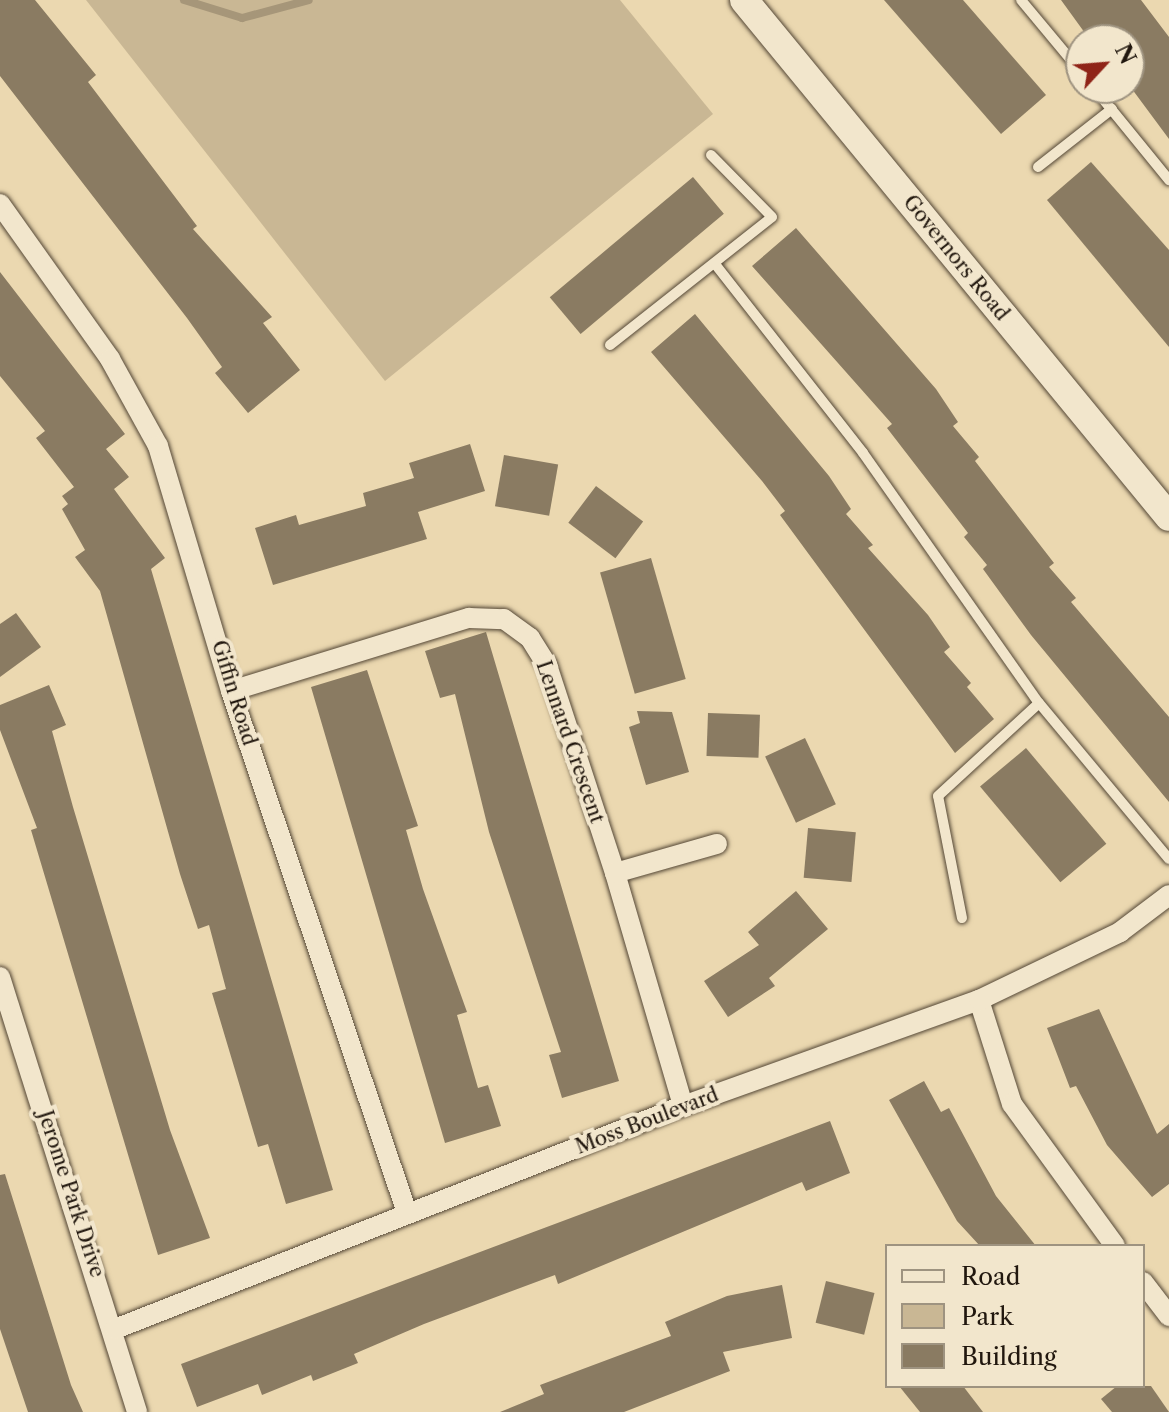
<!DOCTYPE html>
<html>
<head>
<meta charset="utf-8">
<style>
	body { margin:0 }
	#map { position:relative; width:1169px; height:1412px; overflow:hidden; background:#ebd8b0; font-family:"Libre Caslon Text",serif }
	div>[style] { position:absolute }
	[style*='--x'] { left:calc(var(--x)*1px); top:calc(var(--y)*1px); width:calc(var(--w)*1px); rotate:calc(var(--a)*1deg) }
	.green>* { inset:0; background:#c9b794 }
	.stream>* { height:8px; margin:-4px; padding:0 4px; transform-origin:4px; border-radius:4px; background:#a69679 }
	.building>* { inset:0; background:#8a7b62; transform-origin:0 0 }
	.roads { filter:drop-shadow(0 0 2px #544736) drop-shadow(0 0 2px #544736) }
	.service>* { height:10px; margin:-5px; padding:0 5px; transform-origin:5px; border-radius:5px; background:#f2e6cc }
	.minor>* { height:20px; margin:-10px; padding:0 10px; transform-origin:10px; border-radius:10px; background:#f2e6cc }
	.secondary>* { height:28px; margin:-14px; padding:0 14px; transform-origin:14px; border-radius:14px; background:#f2e6cc }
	span { translate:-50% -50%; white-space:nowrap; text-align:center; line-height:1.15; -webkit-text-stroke:8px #f2e6cc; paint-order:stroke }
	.street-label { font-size:20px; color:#21170e }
	.legend { position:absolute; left:885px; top:1244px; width:260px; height:144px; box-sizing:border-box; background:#f2e6cc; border:2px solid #9e9380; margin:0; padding:10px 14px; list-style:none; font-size:24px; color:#21170e }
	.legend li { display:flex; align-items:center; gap:16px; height:40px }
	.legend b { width:40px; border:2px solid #9e9380 }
	.north { position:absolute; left:1065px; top:24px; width:80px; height:80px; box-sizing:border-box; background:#f2e6cc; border:2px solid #9e9380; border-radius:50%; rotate:64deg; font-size:22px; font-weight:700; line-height:32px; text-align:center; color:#21170e }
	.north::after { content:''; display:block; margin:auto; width:28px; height:36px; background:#8f2418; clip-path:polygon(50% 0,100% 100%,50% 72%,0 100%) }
</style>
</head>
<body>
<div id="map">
	<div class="green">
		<div style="clip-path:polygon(86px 0,620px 0,713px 114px,385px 381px)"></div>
	</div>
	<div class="stream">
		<div style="--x:184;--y:0;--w:61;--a:17.2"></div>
		<div style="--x:242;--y:18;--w:69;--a:-15"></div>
	</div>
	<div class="building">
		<div style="clip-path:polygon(0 0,35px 0,96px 75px,88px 82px,197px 226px,193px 229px,272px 317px,263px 323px,300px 370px,248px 413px,215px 373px,222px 367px,187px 318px,0 76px)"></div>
		<div style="clip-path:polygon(884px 0,963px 0,1046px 95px,1001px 134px)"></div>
		<div style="clip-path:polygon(1061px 0,1141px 0,1169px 37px,1169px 139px,1129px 85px,1129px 40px,1090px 40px)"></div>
		<div style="clip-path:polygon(1091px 162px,1169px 250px,1169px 347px,1047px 200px)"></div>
		<div style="left:693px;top:177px;width:48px;height:187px;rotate:50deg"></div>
		<div style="clip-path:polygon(796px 228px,936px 389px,958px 422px,953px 426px,979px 457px,975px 461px,1054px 563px,1049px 567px,1076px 598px,1071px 602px,1169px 717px,1169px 802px,1031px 635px,983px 569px,987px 565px,964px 537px,968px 533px,887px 428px,892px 424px,752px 266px)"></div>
		<div style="clip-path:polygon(0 272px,125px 434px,106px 449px,129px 477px,114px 489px,165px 558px,151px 569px,333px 1190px,286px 1204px,268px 1144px,258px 1147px,212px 993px,226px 989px,209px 925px,198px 929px,180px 874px,100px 591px,75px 557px,85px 550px,62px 509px,68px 504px,62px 496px,74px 487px,36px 438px,45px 431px,0 376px)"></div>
		<div style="clip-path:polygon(695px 314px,829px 476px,851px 509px,846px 514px,873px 545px,868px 548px,928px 615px,950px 647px,944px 652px,971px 683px,967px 687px,994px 719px,955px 753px,780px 515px,785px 511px,762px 481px,651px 352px)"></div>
		<div style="clip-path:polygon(470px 444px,485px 491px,418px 512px,427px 539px,273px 585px,255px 528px,296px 515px,299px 525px,366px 506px,363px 493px,414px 478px,409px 463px)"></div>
		<div style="left:504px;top:455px;width:55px;height:52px;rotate:10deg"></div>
		<div style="left:596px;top:486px;width:59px;height:46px;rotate:37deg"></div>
		<div style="left:651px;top:558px;width:126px;height:53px;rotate:74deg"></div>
		<div style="clip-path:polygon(16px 613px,41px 647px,0 677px,0 624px)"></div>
		<div style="clip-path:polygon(486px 632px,619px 1081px,562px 1098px,549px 1055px,561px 1052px,489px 832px,455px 694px,440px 698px,425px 651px)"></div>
		<div style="clip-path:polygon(367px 670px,418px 826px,406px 830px,423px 889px,467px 1012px,457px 1015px,478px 1088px,488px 1085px,501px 1126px,445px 1143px,311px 687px)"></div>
		<div style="clip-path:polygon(49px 685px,66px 725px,52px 731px,73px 807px,170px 1130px,210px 1238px,158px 1255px,31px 830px,37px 828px,0 730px,0 705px)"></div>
		<div style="clip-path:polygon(637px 711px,672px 712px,689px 772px,646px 785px,629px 727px,640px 723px)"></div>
		<div style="left:708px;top:713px;width:52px;height:43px;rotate:2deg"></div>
		<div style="left:805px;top:738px;width:73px;height:44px;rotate:65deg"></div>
		<div style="left:1026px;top:748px;width:125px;height:60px;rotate:50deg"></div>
		<div style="left:808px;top:828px;width:48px;height:50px;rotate:5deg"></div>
		<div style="clip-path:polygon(796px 891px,828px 929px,769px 978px,775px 986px,728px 1017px,704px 981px,759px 945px,748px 932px)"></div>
		<div style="clip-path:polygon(1099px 1009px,1157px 1134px,1169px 1124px,1169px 1184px,1152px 1197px,1107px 1145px,1076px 1086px,1070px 1088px,1047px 1028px)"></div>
		<div style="clip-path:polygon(924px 1081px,941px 1112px,949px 1108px,996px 1196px,1036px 1246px,980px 1246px,957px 1221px,889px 1100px)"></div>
		<div style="clip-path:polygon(830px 1121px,850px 1173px,806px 1191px,802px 1182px,558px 1284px,555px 1275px,424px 1324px,354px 1354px,358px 1363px,313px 1381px,311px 1375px,262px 1395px,258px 1384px,197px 1407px,181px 1364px)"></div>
		<div style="clip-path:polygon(5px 1174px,71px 1385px,83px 1412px,28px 1412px,0 1329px,0 1175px)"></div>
		<div style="left:826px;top:1281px;width:50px;height:43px;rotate:14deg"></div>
		<div style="clip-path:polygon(782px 1285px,792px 1338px,723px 1352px,730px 1371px,624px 1412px,500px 1412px,544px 1394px,540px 1385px,671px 1336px,665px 1322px,727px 1296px)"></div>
		<div style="clip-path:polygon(899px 1386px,963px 1386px,983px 1412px,920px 1412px)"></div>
		<div style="clip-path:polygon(1117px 1386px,1151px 1386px,1169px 1412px,1112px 1412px,1101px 1399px)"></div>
	</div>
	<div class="roads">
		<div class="service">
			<div style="--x:1021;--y:0;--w:94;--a:50.2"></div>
			<div style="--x:1094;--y:88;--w:119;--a:50.8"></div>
			<div style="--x:1038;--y:167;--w:94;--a:-38.1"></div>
			<div style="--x:715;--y:264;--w:240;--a:51.9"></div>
			<div style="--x:863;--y:453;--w:306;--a:54.9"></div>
			<div style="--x:1039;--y:703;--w:203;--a:50.2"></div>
			<div style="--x:610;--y:345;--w:206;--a:-38.3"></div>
			<div style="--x:772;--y:217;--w:87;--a:-134.5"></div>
			<div style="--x:962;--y:918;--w:124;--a:-101.1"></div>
			<div style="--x:938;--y:796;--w:137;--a:-42.6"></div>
		</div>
		<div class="minor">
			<div style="--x:0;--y:204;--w:190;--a:54.6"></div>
			<div style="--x:110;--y:359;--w:99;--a:61.1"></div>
			<div style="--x:158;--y:446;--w:256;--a:73.4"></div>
			<div style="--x:231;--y:691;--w:551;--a:71.37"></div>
			<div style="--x:231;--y:691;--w:249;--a:-17.1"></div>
			<div style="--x:469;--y:618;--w:35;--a:2"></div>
			<div style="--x:504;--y:619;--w:32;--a:36"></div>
			<div style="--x:530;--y:638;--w:32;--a:58"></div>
			<div style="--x:547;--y:665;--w:219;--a:71.9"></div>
			<div style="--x:615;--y:873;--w:243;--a:73.7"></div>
			<div style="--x:615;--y:873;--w:106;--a:-15.9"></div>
			<div style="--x:0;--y:977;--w:456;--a:72.5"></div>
			<div style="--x:979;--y:1000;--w:109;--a:72.4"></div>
			<div style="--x:1012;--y:1104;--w:175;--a:54"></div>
			<div style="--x:1143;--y:1282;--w:43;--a:52.6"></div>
			<div style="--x:115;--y:1329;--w:610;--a:-21.44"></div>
			<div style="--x:683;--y:1106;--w:314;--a:-19.7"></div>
			<div style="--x:979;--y:1000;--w:157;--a:-25.7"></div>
			<div style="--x:1120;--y:932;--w:61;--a:-37.1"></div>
		</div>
		<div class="secondary">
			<div style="--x:744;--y:0;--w:669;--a:50.58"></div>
		</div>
	</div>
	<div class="street-label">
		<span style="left:956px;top:258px;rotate:51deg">Governors Road</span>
		<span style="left:234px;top:693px;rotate:73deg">Giffin Road</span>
		<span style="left:570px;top:742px;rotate:71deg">Lennard Crescent</span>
		<span style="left:647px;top:1121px;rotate:-21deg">Moss Boulevard</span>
		<span style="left:71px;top:1194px;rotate:72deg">Jerome Park Drive</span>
	</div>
	<ul class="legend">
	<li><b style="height:10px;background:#f2e6cc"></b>Road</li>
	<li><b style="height:22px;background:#c9b794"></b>Park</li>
	<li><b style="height:22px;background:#8a7b62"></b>Building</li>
	</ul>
	<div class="north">N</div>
</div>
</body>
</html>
